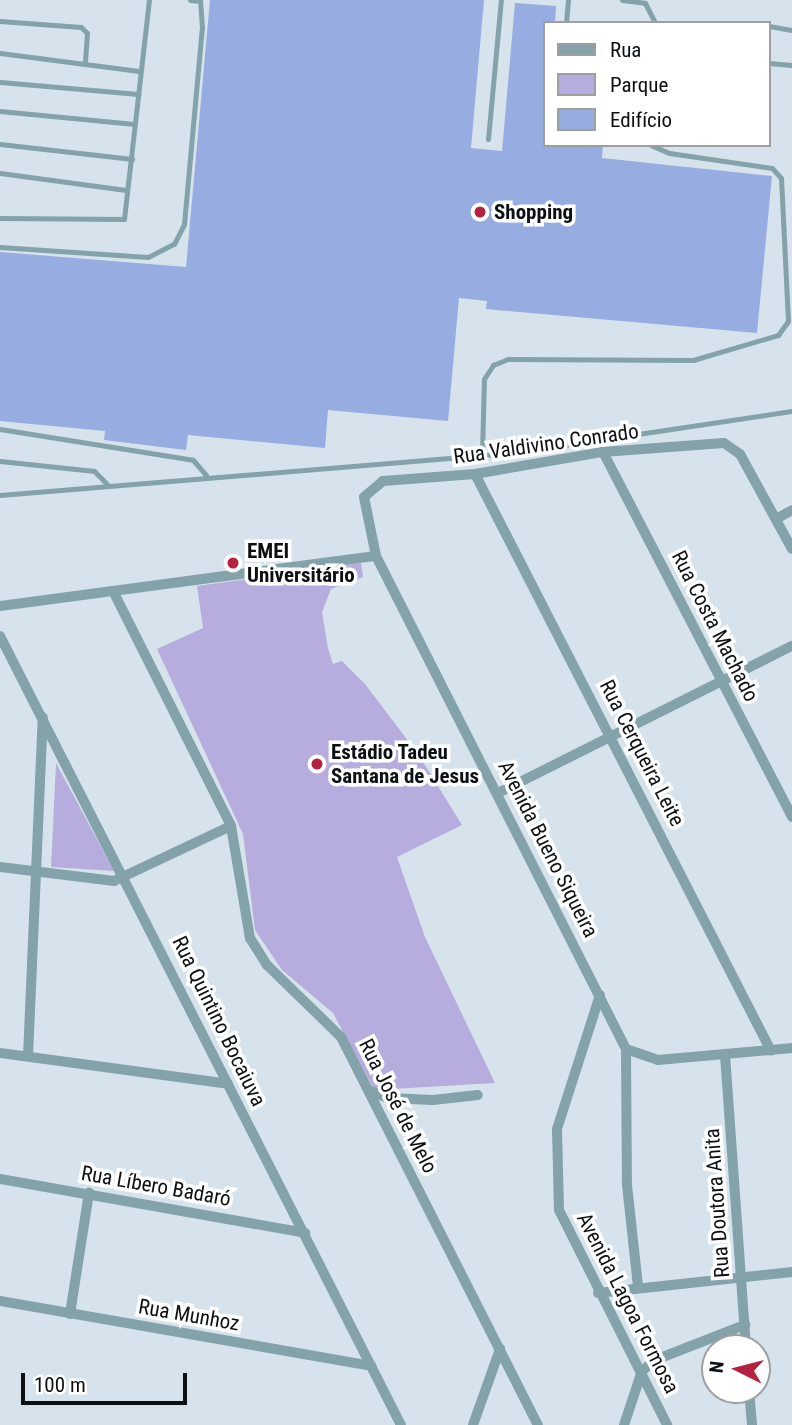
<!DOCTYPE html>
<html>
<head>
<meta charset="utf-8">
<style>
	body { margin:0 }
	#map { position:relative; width:792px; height:1425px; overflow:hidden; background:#d7e3ec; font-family:"Roboto Condensed",sans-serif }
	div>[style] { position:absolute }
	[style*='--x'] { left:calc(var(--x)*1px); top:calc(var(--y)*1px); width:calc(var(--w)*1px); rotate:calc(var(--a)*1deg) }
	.green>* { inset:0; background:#b6acdd }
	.building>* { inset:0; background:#97ace0 }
	.service>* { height:5px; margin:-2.5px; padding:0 2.5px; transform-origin:2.5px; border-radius:2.5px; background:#83a2a9 }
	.minor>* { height:10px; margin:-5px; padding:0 5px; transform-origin:5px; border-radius:5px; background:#83a2a9 }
	.dots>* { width:19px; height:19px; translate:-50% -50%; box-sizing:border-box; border:4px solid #fff; border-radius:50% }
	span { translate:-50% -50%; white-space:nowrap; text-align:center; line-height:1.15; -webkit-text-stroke:7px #fff; paint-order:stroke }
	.poi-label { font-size:21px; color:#0c1013; font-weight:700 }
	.left { translate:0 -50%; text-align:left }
	.street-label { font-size:21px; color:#0c1013 }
	.legend { position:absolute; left:543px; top:21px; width:228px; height:126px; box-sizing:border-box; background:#fff; border:2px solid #9e9fa1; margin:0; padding:9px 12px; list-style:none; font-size:21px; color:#0c1013 }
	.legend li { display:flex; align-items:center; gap:14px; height:35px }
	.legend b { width:35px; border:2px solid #9e9fa1 }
	.north { position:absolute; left:701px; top:1334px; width:70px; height:70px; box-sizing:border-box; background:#fff; border:2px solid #9e9fa1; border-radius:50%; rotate:276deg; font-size:19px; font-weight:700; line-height:28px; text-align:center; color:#0c1013 }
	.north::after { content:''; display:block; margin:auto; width:24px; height:32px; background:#b4223f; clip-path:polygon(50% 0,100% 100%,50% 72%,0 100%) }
	.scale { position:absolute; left:21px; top:1373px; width:166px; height:32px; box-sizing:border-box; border:4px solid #0c1013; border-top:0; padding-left:9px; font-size:21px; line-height:24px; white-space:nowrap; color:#0c1013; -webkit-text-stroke:5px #fff; paint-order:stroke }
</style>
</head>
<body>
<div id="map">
	<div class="green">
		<div style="clip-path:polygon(361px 563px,363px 577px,331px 589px,322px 612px,328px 648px,333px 664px,342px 661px,365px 684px,418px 754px,462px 825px,397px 857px,425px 937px,495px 1083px,374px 1090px,333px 1013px,282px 970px,255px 930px,243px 834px,157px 649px,203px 628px,197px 586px)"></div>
		<div style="clip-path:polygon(56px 763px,114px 871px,51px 867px)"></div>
	</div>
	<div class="building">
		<div style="clip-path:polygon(210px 0,484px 0,471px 148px,502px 151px,515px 3px,556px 6px,555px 23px,545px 23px,545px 145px,603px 145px,602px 158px,772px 176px,757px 333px,486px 309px,487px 301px,459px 298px,448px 421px,328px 410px,325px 448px,188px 435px,186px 450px,104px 440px,105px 431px,0 421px,0 252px,186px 267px)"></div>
	</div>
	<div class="service">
		<div style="--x:622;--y:0;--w:23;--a:7"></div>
		<div style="--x:645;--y:3;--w:22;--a:63"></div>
		<div style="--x:0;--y:21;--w:81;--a:4.2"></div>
		<div style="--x:81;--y:27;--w:8;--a:45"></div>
		<div style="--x:87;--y:33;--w:28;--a:94"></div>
		<div style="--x:566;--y:23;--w:23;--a:-85"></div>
		<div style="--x:731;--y:23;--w:14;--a:0"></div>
		<div style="--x:769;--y:26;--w:23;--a:10"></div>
		<div style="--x:0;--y:53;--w:140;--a:7.4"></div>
		<div style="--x:769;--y:63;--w:23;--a:5"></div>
		<div style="--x:0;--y:82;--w:139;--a:5"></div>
		<div style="--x:0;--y:111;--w:135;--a:5.5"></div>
		<div style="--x:488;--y:139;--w:140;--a:-84.7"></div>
		<div style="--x:0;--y:144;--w:133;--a:6.5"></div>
		<div style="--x:0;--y:173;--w:127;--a:7.7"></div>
		<div style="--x:0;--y:218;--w:124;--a:0.5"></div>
		<div style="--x:124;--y:219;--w:220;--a:-83.5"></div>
		<div style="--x:0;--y:247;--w:148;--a:3.9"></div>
		<div style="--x:148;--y:257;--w:29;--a:-27"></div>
		<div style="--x:174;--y:244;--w:22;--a:-63"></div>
		<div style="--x:184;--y:224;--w:197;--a:-84.8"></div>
		<div style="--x:202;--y:28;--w:27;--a:-94"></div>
		<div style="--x:200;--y:1;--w:10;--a:-174"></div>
		<div style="--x:0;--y:429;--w:195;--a:9.1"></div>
		<div style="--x:193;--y:460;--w:20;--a:49"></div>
		<div style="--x:482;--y:454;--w:75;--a:-88.5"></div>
		<div style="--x:484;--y:379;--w:17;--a:-57"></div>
		<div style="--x:493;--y:365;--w:16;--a:-22"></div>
		<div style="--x:508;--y:359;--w:185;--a:0.3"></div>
		<div style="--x:693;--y:360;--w:89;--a:-16.4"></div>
		<div style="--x:778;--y:335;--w:17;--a:-54"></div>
		<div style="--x:788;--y:321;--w:143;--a:-92.8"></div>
		<div style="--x:781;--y:178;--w:13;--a:-132"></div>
		<div style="--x:772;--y:168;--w:104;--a:-171.7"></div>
		<div style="--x:669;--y:153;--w:20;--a:-156"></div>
		<div style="--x:0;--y:461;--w:95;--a:6.1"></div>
		<div style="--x:94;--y:471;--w:18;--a:45"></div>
		<div style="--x:0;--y:495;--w:513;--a:-4.7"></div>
		<div style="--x:511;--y:453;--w:284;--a:-8.5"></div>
	</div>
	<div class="minor">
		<div style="--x:603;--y:452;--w:411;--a:62.6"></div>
		<div style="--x:475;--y:474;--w:648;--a:62.84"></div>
		<div style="--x:776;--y:519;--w:18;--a:-29"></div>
		<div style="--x:113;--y:591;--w:263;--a:63.3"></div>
		<div style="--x:231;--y:826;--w:114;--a:80.4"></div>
		<div style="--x:250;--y:938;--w:32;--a:58"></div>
		<div style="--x:267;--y:965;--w:103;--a:44.2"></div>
		<div style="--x:341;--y:1037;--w:435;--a:63.1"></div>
		<div style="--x:0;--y:606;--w:379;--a:-7.6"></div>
		<div style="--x:0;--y:636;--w:885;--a:63.06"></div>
		<div style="--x:498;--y:793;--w:329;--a:-26.6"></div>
		<div style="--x:0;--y:867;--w:115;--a:7"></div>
		<div style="--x:114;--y:881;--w:129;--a:-25.2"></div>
		<div style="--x:600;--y:995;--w:141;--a:107.8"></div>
		<div style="--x:557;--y:1129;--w:81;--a:88.6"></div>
		<div style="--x:559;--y:1210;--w:241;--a:63.3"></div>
		<div style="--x:626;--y:1049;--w:553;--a:-116.89"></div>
		<div style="--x:376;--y:556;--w:60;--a:-101.5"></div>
		<div style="--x:364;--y:497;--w:25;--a:-40"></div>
		<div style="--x:383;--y:481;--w:92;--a:-4.4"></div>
		<div style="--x:475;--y:474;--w:130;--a:-9.8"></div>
		<div style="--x:603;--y:452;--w:121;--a:-4.3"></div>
		<div style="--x:724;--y:443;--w:19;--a:35"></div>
		<div style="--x:740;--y:454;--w:108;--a:61.3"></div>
		<div style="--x:626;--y:1049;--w:136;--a:89.6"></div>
		<div style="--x:627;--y:1185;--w:102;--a:83.8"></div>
		<div style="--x:626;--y:1049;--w:34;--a:19"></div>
		<div style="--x:658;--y:1060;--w:135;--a:-5.1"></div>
		<div style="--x:0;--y:1053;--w:230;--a:7.7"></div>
		<div style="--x:725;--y:1055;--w:294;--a:85.9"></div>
		<div style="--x:28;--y:1056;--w:339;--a:-87.5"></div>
		<div style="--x:368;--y:1090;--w:22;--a:22"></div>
		<div style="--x:388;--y:1098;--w:45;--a:2.5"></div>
		<div style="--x:433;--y:1100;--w:45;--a:-6.3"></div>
		<div style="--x:0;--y:1179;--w:310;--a:10"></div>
		<div style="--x:598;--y:1293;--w:195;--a:-6.2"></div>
		<div style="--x:0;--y:1301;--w:377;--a:9.9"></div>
		<div style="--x:70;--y:1314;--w:123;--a:-81.1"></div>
		<div style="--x:749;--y:1390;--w:35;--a:85"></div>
		<div style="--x:473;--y:1425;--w:81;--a:-70.4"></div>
		<div style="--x:624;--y:1425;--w:57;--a:-71.6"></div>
		<div style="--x:642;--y:1371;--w:17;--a:-40"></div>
		<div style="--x:655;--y:1360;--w:97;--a:-21.3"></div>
	</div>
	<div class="dots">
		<div style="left:480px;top:212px;background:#b4223f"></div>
		<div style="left:233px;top:563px;background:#b4223f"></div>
		<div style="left:317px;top:764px;background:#b4223f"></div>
	</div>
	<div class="poi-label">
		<span class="left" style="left:494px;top:212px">Shopping</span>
		<span class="left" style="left:247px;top:563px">EMEI<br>Universitário</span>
		<span class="left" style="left:331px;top:764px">Estádio Tadeu<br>Santana de Jesus</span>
	</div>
	<div class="street-label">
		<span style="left:546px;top:444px;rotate:-8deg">Rua Valdivino Conrado</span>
		<span style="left:715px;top:626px;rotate:63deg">Rua Costa Machado</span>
		<span style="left:642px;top:753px;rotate:63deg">Rua Cerqueira Leite</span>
		<span style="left:548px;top:849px;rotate:63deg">Avenida Bueno Siqueira</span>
		<span style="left:219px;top:1021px;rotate:64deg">Rua Quintino Bocaiuva</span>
		<span style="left:398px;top:1106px;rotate:63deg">Rua José de Melo</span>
		<span style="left:156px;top:1186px;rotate:10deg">Rua Líbero Badaró</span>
		<span style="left:717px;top:1203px;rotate:-94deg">Rua Doutora Anita</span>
		<span style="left:628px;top:1303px;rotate:63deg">Avenida Lagoa Formosa</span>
		<span style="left:189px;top:1315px;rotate:10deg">Rua Munhoz</span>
	</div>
	<ul class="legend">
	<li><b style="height:9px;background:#83a2a9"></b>Rua</li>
	<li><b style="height:19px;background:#b6acdd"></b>Parque</li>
	<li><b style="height:19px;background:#97ace0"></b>Edifício</li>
	</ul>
	<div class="north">N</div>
	<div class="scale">100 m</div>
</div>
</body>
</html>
